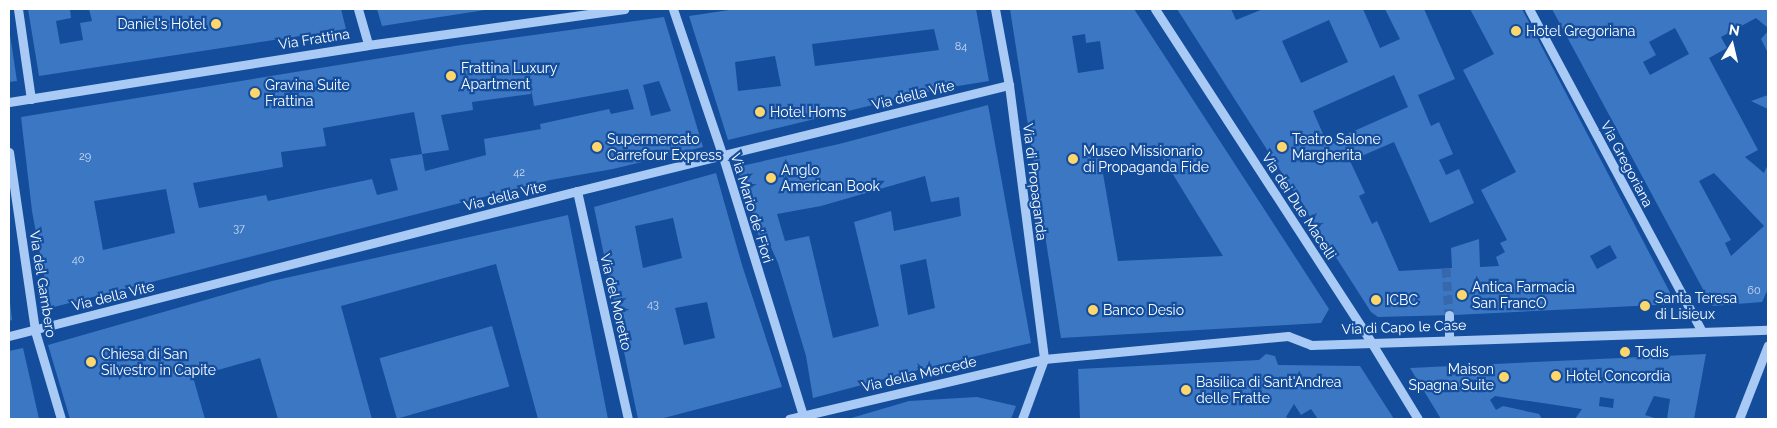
<!DOCTYPE html>
<html>
<head>
<meta charset="utf-8">
<style>
	body { margin:0 }
	#map { position:relative; width:1777px; height:428px; overflow:hidden; background:#134d9c; font-family:Raleway,sans-serif }
	div>[style] { position:absolute }
	[style*='--x'] { left:calc(var(--x)*1px); top:calc(var(--y)*1px); width:calc(var(--w)*1px); rotate:calc(var(--a)*1deg) }
	.building>* { inset:0; background:#3c77c3; transform-origin:0 0 }
	.minor-tunnel>* { height:9px; margin-top:-4.5px; transform-origin:0; background:repeating-linear-gradient(90deg,#3668ab 0 9px,transparent 0 13.5px) }
	.minor>* { height:9px; margin:-4.5px; padding:0 4.5px; transform-origin:4.5px; border-radius:4.5px; background:#a8caf4 }
	.dots>* { width:14px; height:14px; translate:-50% -50%; box-sizing:border-box; border:2px solid #134d9c; border-radius:50% }
	span { translate:-50% -50%; white-space:nowrap; text-align:center; line-height:1.15; -webkit-text-stroke:4.5px #134d9c; paint-order:stroke }
	.number-label { font-size:11px; color:#ceddf0 }
	.number-label span { -webkit-text-stroke-width:0 }
	.poi-label { font-size:14px; color:#fff }
	.right { translate:-100% -50%; text-align:right }
	.left { translate:0 -50%; text-align:left }
	.street-label { font-size:14px; color:#fff }
	.frame { position:absolute; inset:0; border:10px solid #fff; pointer-events:none }
	.north { position:absolute; left:1707px; top:20px; width:50px; height:50px; -webkit-text-stroke:4px #134d9c; paint-order:stroke; rotate:9deg; font-size:14px; font-weight:700; line-height:20px; text-align:center; color:#fff }
	.north::after { content:''; display:block; margin:auto; width:18px; height:22px; background:#fff; clip-path:polygon(50% 0,100% 100%,50% 72%,0 100%) }
</style>
</head>
<body>
<div id="map">
	<div class="building">
		<div style="clip-path:polygon(28px 9px,70px 9px,71px 18px,56px 21px,60px 44px,83px 40px,80px 23px,92px 21px,89px 9px,341px 9px,346px 29px,39px 76px)"></div>
		<div style="clip-path:polygon(377px 9px,485px 9px,485px 10px,382px 26px)"></div>
		<div style="clip-path:polygon(evenodd,736px 9px,976px 9px,989px 81px,939px 89px,728px 140px,689px 16px,736px 9px,934px 29px,939px 50px,815px 66px,812px 44px,934px 29px,736px 9px,775px 56px,781px 86px,738px 91px,735px 62px,775px 56px)"></div>
		<div style="clip-path:polygon(evenodd,1010px 9px,1134px 9px,1329px 309px,1321px 323px,1061px 338px,1010px 9px,1085px 34px,1086px 43px,1100px 41px,1104px 69px,1078px 73px,1072px 36px,1085px 34px,1010px 9px,1155px 145px,1223px 256px,1118px 261px,1100px 156px,1155px 145px)"></div>
		<div style="clip-path:polygon(evenodd,1177px 9px,1231px 9px,1236px 20px,1263px 9px,1363px 9px,1380px 48px,1400px 39px,1385px 9px,1424px 9px,1455px 79px,1418px 95px,1431px 126px,1439px 122px,1453px 154px,1439px 160px,1446px 175px,1459px 169px,1474px 203px,1430px 223px,1394px 142px,1350px 161px,1365px 193px,1359px 196px,1372px 224px,1377px 221px,1399px 271px,1452px 268px,1451px 248px,1479px 239px,1480px 267px,1499px 266px,1496px 257px,1505px 252px,1500px 243px,1507px 240px,1481px 190px,1516px 172px,1463px 70px,1494px 54px,1470px 9px,1522px 9px,1676px 304px,1454px 315px,1378px 317px,1371px 312px,1177px 9px,1329px 20px,1348px 62px,1301px 83px,1282px 41px,1329px 20px,1177px 9px,1394px 75px,1408px 107px,1327px 143px,1313px 111px,1394px 75px,1177px 9px,1610px 245px,1617px 258px,1597px 269px,1590px 256px,1610px 245px)"></div>
		<div style="clip-path:polygon(evenodd,1552px 9px,1768px 9px,1768px 28px,1756px 18px,1721px 37px,1727px 48px,1709px 58px,1758px 150px,1745px 157px,1764px 173px,1768px 164px,1768px 289px,1762px 302px,1712px 306px,1552px 9px,1675px 28px,1689px 54px,1650px 75px,1643px 62px,1656px 55px,1649px 42px,1675px 28px,1552px 9px,1714px 173px,1764px 226px,1731px 256px,1725px 243px,1731px 240px,1699px 181px,1714px 173px)"></div>
		<div style="clip-path:polygon(evenodd,664px 17px,703px 147px,613px 169px,550px 180px,50px 308px,32px 211px,21px 117px,461px 45px,664px 17px,529px 77px,534px 106px,628px 89px,634px 109px,611px 114px,609px 109px,540px 124px,541px 129px,484px 139px,486px 155px,425px 171px,422px 154px,390px 159px,398px 190px,377px 195px,372px 179px,268px 201px,266px 195px,199px 208px,193px 183px,283px 167px,281px 152px,326px 146px,323px 128px,414px 112px,422px 154px,449px 150px,441px 115px,473px 110px,472px 102px,531px 94px,529px 77px,664px 17px,659px 81px,671px 111px,651px 116px,643px 85px,659px 81px,664px 17px,166px 189px,175px 233px,103px 250px,94px 201px,166px 189px)"></div>
		<div style="clip-path:polygon(9px 28px,17px 81px,9px 82px)"></div>
		<div style="clip-path:polygon(1768px 31px,1768px 53px,1761px 39px)"></div>
		<div style="clip-path:polygon(1768px 95px,1768px 109px,1751px 101px)"></div>
		<div style="clip-path:polygon(evenodd,988px 105px,1031px 343px,918px 370px,813px 398px,806px 356px,778px 263px,770px 245px,762px 247px,737px 167px,839px 144px,988px 105px,925px 176px,931px 202px,959px 197px,961px 216px,894px 231px,891px 211px,854px 222px,879px 326px,833px 338px,809px 236px,785px 241px,777px 214px,821px 206px,925px 176px,988px 105px,926px 259px,935px 308px,908px 315px,900px 265px,926px 259px)"></div>
		<div style="clip-path:polygon(evenodd,716px 173px,742px 265px,782px 387px,660px 419px,638px 419px,594px 207px,716px 173px,673px 218px,682px 258px,643px 268px,635px 226px,673px 218px,716px 173px,707px 302px,715px 338px,684px 345px,675px 308px,707px 302px)"></div>
		<div style="clip-path:polygon(568px 215px,608px 419px,538px 419px,496px 264px,341px 306px,372px 419px,278px 419px,260px 358px,193px 377px,205px 419px,70px 419px,48px 345px,272px 281px)"></div>
		<div style="clip-path:polygon(10px 302px,12px 320px,9px 321px,9px 303px)"></div>
		<div style="left:492px;top:326px;width:63px;height:117px;rotate:74deg"></div>
		<div style="clip-path:polygon(23px 348px,31px 383px,39px 419px,9px 419px,9px 351px)"></div>
		<div style="clip-path:polygon(1266px 354px,1275px 356px,1278px 365px,1360px 366px,1394px 419px,1318px 419px,1311px 409px,1301px 415px,1294px 404px,1286px 417px,1288px 419px,1080px 419px,1078px 369px,1259px 360px)"></div>
		<div style="clip-path:polygon(evenodd,1706px 354px,1694px 419px,1667px 419px,1670px 399px,1654px 396px,1645px 415px,1658px 419px,1575px 419px,1582px 409px,1495px 396px,1490px 400px,1496px 410px,1503px 406px,1539px 414px,1542px 419px,1441px 419px,1410px 368px,1706px 354px,1600px 397px,1614px 399px,1613px 408px,1599px 406px,1600px 397px)"></div>
		<div style="clip-path:polygon(977px 397px,1016px 406px,1011px 419px,848px 419px,909px 401px)"></div>
	</div>
	<div class="minor-tunnel">
		<div style="--x:1446;--y:268;--w:47;--a:86.3"></div>
	</div>
	<div class="minor">
		<div style="--x:18;--y:9;--w:91;--a:81.8"></div>
		<div style="--x:358;--y:9;--w:37;--a:74"></div>
		<div style="--x:673;--y:9;--w:156;--a:71.3"></div>
		<div style="--x:723;--y:157;--w:274;--a:72.8"></div>
		<div style="--x:995;--y:9;--w:77;--a:79.6"></div>
		<div style="--x:1009;--y:85;--w:276;--a:82.7"></div>
		<div style="--x:1044;--y:359;--w:64;--a:110.1"></div>
		<div style="--x:1155;--y:9;--w:397;--a:57"></div>
		<div style="--x:1371;--y:342;--w:90;--a:58.6"></div>
		<div style="--x:1529;--y:9;--w:366;--a:61.8"></div>
		<div style="--x:9;--y:102;--w:363;--a:-9"></div>
		<div style="--x:368;--y:45;--w:259;--a:-8"></div>
		<div style="--x:9;--y:152;--w:181;--a:81.7"></div>
		<div style="--x:35;--y:331;--w:92;--a:73.5"></div>
		<div style="--x:577;--y:191;--w:234;--a:77.4"></div>
		<div style="--x:1449;--y:315;--w:24;--a:90"></div>
		<div style="--x:9;--y:336;--w:586;--a:-14.32"></div>
		<div style="--x:577;--y:191;--w:445;--a:-13.8"></div>
		<div style="--x:789;--y:419;--w:262;--a:-13.2"></div>
		<div style="--x:1044;--y:359;--w:245;--a:-5.4"></div>
		<div style="--x:1288;--y:336;--w:25;--a:21"></div>
		<div style="--x:1311;--y:345;--w:457;--a:-1.9"></div>
		<div style="--x:1739;--y:419;--w:79;--a:-68.6"></div>
	</div>
	<div class="dots">
		<div style="left:216px;top:24px;background:#ffd66b"></div>
		<div style="left:1516px;top:31px;background:#ffd66b"></div>
		<div style="left:451px;top:76px;background:#ffd66b"></div>
		<div style="left:255px;top:93px;background:#ffd66b"></div>
		<div style="left:760px;top:112px;background:#ffd66b"></div>
		<div style="left:597px;top:147px;background:#ffd66b"></div>
		<div style="left:1282px;top:147px;background:#ffd66b"></div>
		<div style="left:1073px;top:159px;background:#ffd66b"></div>
		<div style="left:771px;top:178px;background:#ffd66b"></div>
		<div style="left:1462px;top:295px;background:#ffd66b"></div>
		<div style="left:1376px;top:300px;background:#ffd66b"></div>
		<div style="left:1645px;top:306px;background:#ffd66b"></div>
		<div style="left:1093px;top:310px;background:#ffd66b"></div>
		<div style="left:1625px;top:352px;background:#ffd66b"></div>
		<div style="left:91px;top:362px;background:#ffd66b"></div>
		<div style="left:1556px;top:376px;background:#ffd66b"></div>
		<div style="left:1504px;top:377px;background:#ffd66b"></div>
		<div style="left:1186px;top:390px;background:#ffd66b"></div>
	</div>
	<div class="number-label">
		<span style="left:961px;top:47px">84</span>
		<span style="left:85px;top:157px">29</span>
		<span style="left:519px;top:173px">42</span>
		<span style="left:239px;top:229px">37</span>
		<span style="left:78px;top:260px">40</span>
		<span style="left:1754px;top:291px">60</span>
		<span style="left:653px;top:305px">43</span>
	</div>
	<div class="poi-label">
		<span class="right" style="left:206px;top:24px">Daniel's Hotel</span>
		<span class="left" style="left:1526px;top:31px">Hotel Gregoriana</span>
		<span class="left" style="left:461px;top:76px">Frattina Luxury<br>Apartment</span>
		<span class="left" style="left:265px;top:93px">Gravina Suite<br>Frattina</span>
		<span class="left" style="left:770px;top:112px">Hotel Homs</span>
		<span class="left" style="left:607px;top:147px">Supermercato<br>Carrefour Express</span>
		<span class="left" style="left:1292px;top:147px">Teatro Salone<br>Margherita</span>
		<span class="left" style="left:1083px;top:159px">Museo Missionario<br>di Propaganda Fide</span>
		<span class="left" style="left:781px;top:178px">Anglo<br>American Book</span>
		<span class="left" style="left:1472px;top:295px">Antica Farmacia<br>San FrancO</span>
		<span class="left" style="left:1655px;top:306px">Santa Teresa<br>di Lisieux</span>
		<span class="left" style="left:1386px;top:300px">ICBC</span>
		<span class="left" style="left:1103px;top:310px">Banco Desio</span>
		<span class="left" style="left:1635px;top:352px">Todis</span>
		<span class="left" style="left:101px;top:362px">Chiesa di San<br>Silvestro in Capite</span>
		<span class="right" style="left:1494px;top:377px">Maison<br>Spagna Suite</span>
		<span class="left" style="left:1566px;top:376px">Hotel Concordia</span>
		<span class="left" style="left:1196px;top:390px">Basilica di Sant'Andrea<br>delle Fratte</span>
	</div>
	<div class="street-label">
		<span style="left:314px;top:39px;rotate:-9deg">Via Frattina</span>
		<span style="left:913px;top:95px;rotate:-14deg">Via della Vite</span>
		<span style="left:1627px;top:164px;rotate:62deg">Via Gregoriana</span>
		<span style="left:1035px;top:182px;rotate:83deg">Via di Propaganda</span>
		<span style="left:505px;top:196px;rotate:-14deg">Via della Vite</span>
		<span style="left:1299px;top:206px;rotate:57deg">Via dei Due Macelli</span>
		<span style="left:752px;top:208px;rotate:73deg">Via Mario de' Fiori</span>
		<span style="left:43px;top:284px;rotate:81deg">Via del Gambero</span>
		<span style="left:113px;top:296px;rotate:-14deg">Via della Vite</span>
		<span style="left:616px;top:302px;rotate:77deg">Via del Moretto</span>
		<span style="left:1404px;top:327px;rotate:-2deg">Via di Capo le Case</span>
		<span style="left:919px;top:374px;rotate:-13deg">Via della Mercede</span>
	</div>
	<div class="frame"></div>
	<div class="north">N</div>
</div>
</body>
</html>
